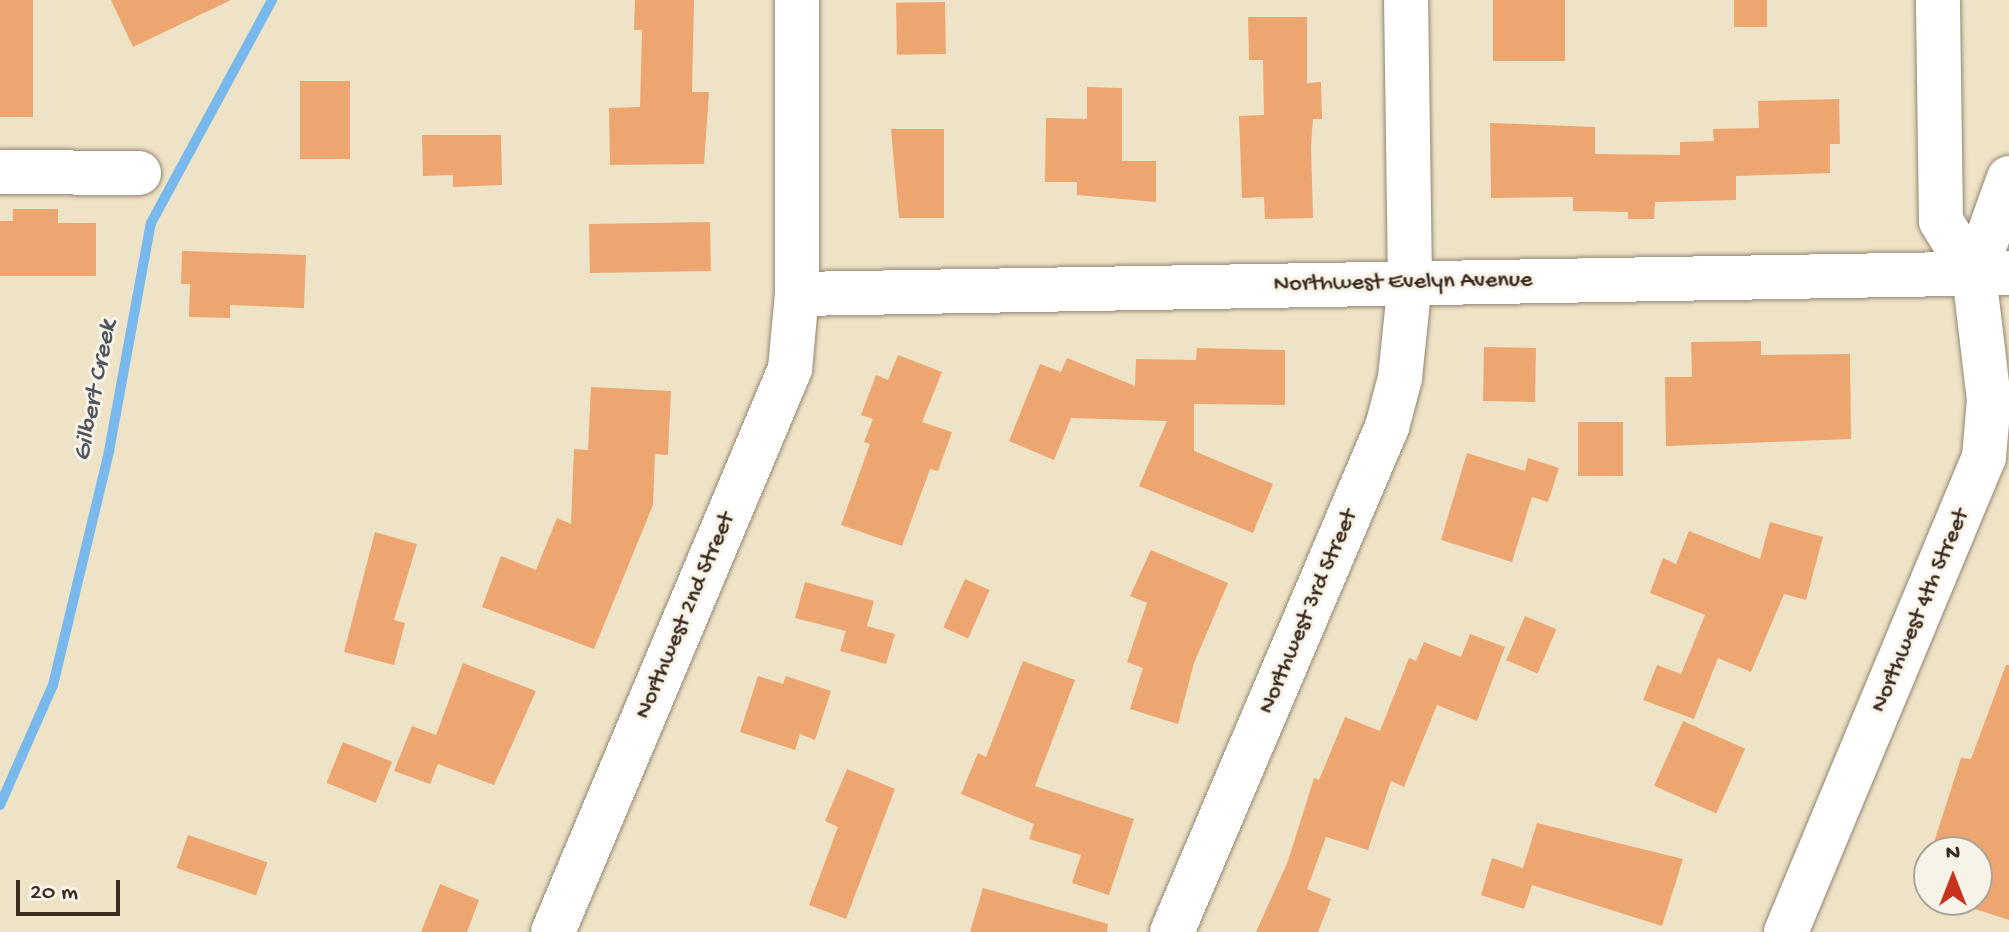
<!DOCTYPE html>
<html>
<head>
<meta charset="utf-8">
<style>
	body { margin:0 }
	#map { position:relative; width:2009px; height:932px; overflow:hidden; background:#eee3c6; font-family:"Gochi Hand",sans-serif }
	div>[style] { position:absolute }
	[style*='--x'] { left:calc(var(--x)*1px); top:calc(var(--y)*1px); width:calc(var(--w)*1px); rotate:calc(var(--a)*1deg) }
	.stream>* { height:10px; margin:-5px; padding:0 5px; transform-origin:5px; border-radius:5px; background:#79b8ed }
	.building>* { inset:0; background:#eda670; transform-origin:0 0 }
	.roads { filter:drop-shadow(0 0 2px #948672) drop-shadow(0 0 2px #948672) }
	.minor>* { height:44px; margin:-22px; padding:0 22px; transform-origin:22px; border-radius:22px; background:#fff }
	span { translate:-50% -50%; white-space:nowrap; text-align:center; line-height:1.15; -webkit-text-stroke:6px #f7f3e8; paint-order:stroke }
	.street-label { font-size:24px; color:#3b2a1e }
	.water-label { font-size:26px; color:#4e555c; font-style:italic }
	.north { position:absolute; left:1913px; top:836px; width:80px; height:80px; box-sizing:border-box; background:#f7f3e8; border:2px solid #aca397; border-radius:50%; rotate:0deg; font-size:22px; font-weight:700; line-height:32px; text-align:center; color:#3b2a1e }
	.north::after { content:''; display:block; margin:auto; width:28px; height:36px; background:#c8321e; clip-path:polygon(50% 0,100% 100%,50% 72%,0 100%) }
	.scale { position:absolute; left:16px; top:880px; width:104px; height:36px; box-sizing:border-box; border:4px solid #3b2a1e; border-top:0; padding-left:10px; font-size:24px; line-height:28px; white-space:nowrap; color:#3b2a1e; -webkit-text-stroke:6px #f7f3e8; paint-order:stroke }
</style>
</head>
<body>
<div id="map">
	<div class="stream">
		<div style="--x:0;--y:805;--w:131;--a:-66.2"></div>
		<div style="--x:53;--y:685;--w:241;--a:-76.5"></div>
		<div style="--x:109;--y:451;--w:232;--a:-79.6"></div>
		<div style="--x:151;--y:223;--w:254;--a:-61.5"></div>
	</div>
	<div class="building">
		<div style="left:0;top:0;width:33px;height:117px"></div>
		<div style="clip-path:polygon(111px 0,231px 0,133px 47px)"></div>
		<div style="clip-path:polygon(635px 0,694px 0,692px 92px,709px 92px,704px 164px,610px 165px,609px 108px,640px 107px,642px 30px,634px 30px)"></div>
		<div style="left:1493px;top:0;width:72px;height:61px"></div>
		<div style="left:1734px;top:0;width:33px;height:27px"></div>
		<div style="left:945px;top:2px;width:52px;height:49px;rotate:89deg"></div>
		<div style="clip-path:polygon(1248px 17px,1307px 17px,1307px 83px,1321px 82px,1322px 119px,1313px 119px,1311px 146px,1313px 218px,1265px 219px,1264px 197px,1242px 198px,1239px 116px,1264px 115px,1263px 60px,1249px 60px)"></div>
		<div style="left:300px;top:81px;width:50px;height:78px"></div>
		<div style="clip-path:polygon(1087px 87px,1122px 88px,1122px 161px,1156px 161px,1156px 202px,1077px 195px,1077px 182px,1045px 182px,1046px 118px,1087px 119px)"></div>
		<div style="clip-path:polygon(1839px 99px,1840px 144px,1830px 144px,1830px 173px,1736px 176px,1736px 200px,1655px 202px,1654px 219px,1628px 219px,1628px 212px,1573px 211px,1573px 197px,1491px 198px,1490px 123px,1595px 127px,1595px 154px,1680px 155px,1680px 142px,1714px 141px,1713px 129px,1759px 128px,1758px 101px)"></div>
		<div style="clip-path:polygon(891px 129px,944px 129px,944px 218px,899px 218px)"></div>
		<div style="clip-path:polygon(422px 135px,501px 135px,502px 185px,453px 187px,453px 175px,423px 176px)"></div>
		<div style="clip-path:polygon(13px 209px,58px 209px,58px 223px,96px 223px,96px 276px,0 276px,0 221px,13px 221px)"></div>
		<div style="left:710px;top:222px;width:49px;height:121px;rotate:89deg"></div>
		<div style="clip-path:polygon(182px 251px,306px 255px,304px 308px,230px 305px,230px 318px,189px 317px,190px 284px,181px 284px)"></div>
		<div style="clip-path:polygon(1761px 341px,1761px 355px,1850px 354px,1851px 439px,1666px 446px,1665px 377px,1692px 377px,1691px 342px)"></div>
		<div style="left:1484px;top:347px;width:52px;height:54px;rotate:1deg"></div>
		<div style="clip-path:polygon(1197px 348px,1285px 350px,1285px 405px,1194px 404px,1194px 451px,1273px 484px,1253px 533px,1139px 486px,1167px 421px,1071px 418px,1054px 460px,1009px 441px,1040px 364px,1061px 372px,1067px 358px,1135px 386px,1136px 359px,1196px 360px)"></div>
		<div style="clip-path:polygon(898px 355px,942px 372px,922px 422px,952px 432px,938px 471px,930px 469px,902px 546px,841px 525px,870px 444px,864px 442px,873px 419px,861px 415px,876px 375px,888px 380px)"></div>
		<div style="clip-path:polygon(591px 387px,671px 391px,668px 455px,655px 454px,653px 505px,594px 649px,482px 607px,501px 556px,536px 570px,557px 518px,571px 524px,574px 449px,588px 450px)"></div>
		<div style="left:1578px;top:422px;width:45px;height:54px"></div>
		<div style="clip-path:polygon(1467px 453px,1525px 471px,1528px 458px,1559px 468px,1548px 502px,1532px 497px,1512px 562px,1441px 540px)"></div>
		<div style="clip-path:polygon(1770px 522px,1823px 537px,1806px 600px,1784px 594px,1751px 672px,1718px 658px,1694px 719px,1643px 700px,1657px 665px,1681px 674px,1705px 615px,1650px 593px,1663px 558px,1676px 564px,1689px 531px,1760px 559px)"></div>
		<div style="clip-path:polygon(375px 532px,417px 544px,394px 620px,405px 623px,394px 665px,344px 652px)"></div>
		<div style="clip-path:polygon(1151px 550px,1228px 583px,1194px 663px,1178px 724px,1130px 709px,1143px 668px,1127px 662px,1147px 603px,1130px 596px)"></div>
		<div style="left:965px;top:579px;width:27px;height:53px;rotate:24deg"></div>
		<div style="clip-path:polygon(805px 582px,874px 601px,867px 626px,895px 634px,886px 664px,840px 651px,846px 631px,795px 618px)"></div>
		<div style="left:1525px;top:616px;width:34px;height:48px;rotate:23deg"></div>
		<div style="clip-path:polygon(1470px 634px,1505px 647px,1477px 721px,1437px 705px,1404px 787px,1391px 781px,1368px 850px,1326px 837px,1307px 889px,1331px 899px,1318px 932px,1256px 932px,1288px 861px,1314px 778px,1319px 780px,1345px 717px,1380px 731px,1409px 658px,1416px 661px,1424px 642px,1461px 657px)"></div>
		<div style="clip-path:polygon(1023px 661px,1075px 680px,1035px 786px,1134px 819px,1109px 895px,1072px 883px,1081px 855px,1029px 839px,1034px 824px,961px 794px,978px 753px,986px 757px)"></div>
		<div style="clip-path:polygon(463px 663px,536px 691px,494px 785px,438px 764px,430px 784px,394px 771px,412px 726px,436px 735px)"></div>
		<div style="clip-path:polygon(2006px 665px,2009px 665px,2009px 920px,1947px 900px,1977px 900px,1977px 852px,1931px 852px,1961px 758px,1971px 759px)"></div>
		<div style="clip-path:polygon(758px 676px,783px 684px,786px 676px,831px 691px,815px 740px,800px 734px,795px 750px,740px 732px)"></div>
		<div style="left:1683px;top:721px;width:68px;height:71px;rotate:24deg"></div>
		<div style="left:343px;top:742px;width:53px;height:44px;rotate:22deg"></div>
		<div style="clip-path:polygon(847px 769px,895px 789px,846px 919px,809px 905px,838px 827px,825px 821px)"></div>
		<div style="clip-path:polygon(1537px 823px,1683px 859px,1662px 926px,1532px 885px,1524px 909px,1481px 895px,1492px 858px,1523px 868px)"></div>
		<div style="left:188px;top:835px;width:84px;height:35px;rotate:19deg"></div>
		<div style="clip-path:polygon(440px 884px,479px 900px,467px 932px,421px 932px)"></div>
		<div style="clip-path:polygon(983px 888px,1108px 924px,1107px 932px,970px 932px)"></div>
	</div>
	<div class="roads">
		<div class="minor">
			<div style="--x:0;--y:172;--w:139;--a:0.4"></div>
			<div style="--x:1974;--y:275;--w:103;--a:-70.2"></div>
			<div style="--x:797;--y:294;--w:1212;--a:-0.99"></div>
			<div style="--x:553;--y:932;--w:611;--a:-67.17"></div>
			<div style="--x:790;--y:369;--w:75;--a:-84.7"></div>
			<div style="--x:797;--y:294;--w:294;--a:-90"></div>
			<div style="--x:1172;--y:932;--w:549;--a:-66.94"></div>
			<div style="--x:1387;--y:427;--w:51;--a:-75.1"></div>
			<div style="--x:1400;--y:378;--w:97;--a:-84.1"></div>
			<div style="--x:1410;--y:282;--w:282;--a:-90.8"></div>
			<div style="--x:1786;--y:932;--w:515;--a:-67.37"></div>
			<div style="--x:1984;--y:457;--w:57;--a:-85"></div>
			<div style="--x:1989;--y:400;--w:126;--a:-96.8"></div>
			<div style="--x:1974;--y:275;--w:63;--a:-121.4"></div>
			<div style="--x:1941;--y:221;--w:221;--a:-90.8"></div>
		</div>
	</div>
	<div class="street-label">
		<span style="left:1403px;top:283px;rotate:-1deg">Northwest Evelyn Avenue</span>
		<span style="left:1921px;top:611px;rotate:-67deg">Northwest 4th Street</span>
		<span style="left:1309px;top:612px;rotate:-67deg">Northwest 3rd Street</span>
		<span style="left:686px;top:616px;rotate:-67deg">Northwest 2nd Street</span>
	</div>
	<div class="water-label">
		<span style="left:97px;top:391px;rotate:-79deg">Gilbert Creek</span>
	</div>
	<div class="north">N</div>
	<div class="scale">20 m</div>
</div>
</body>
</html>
